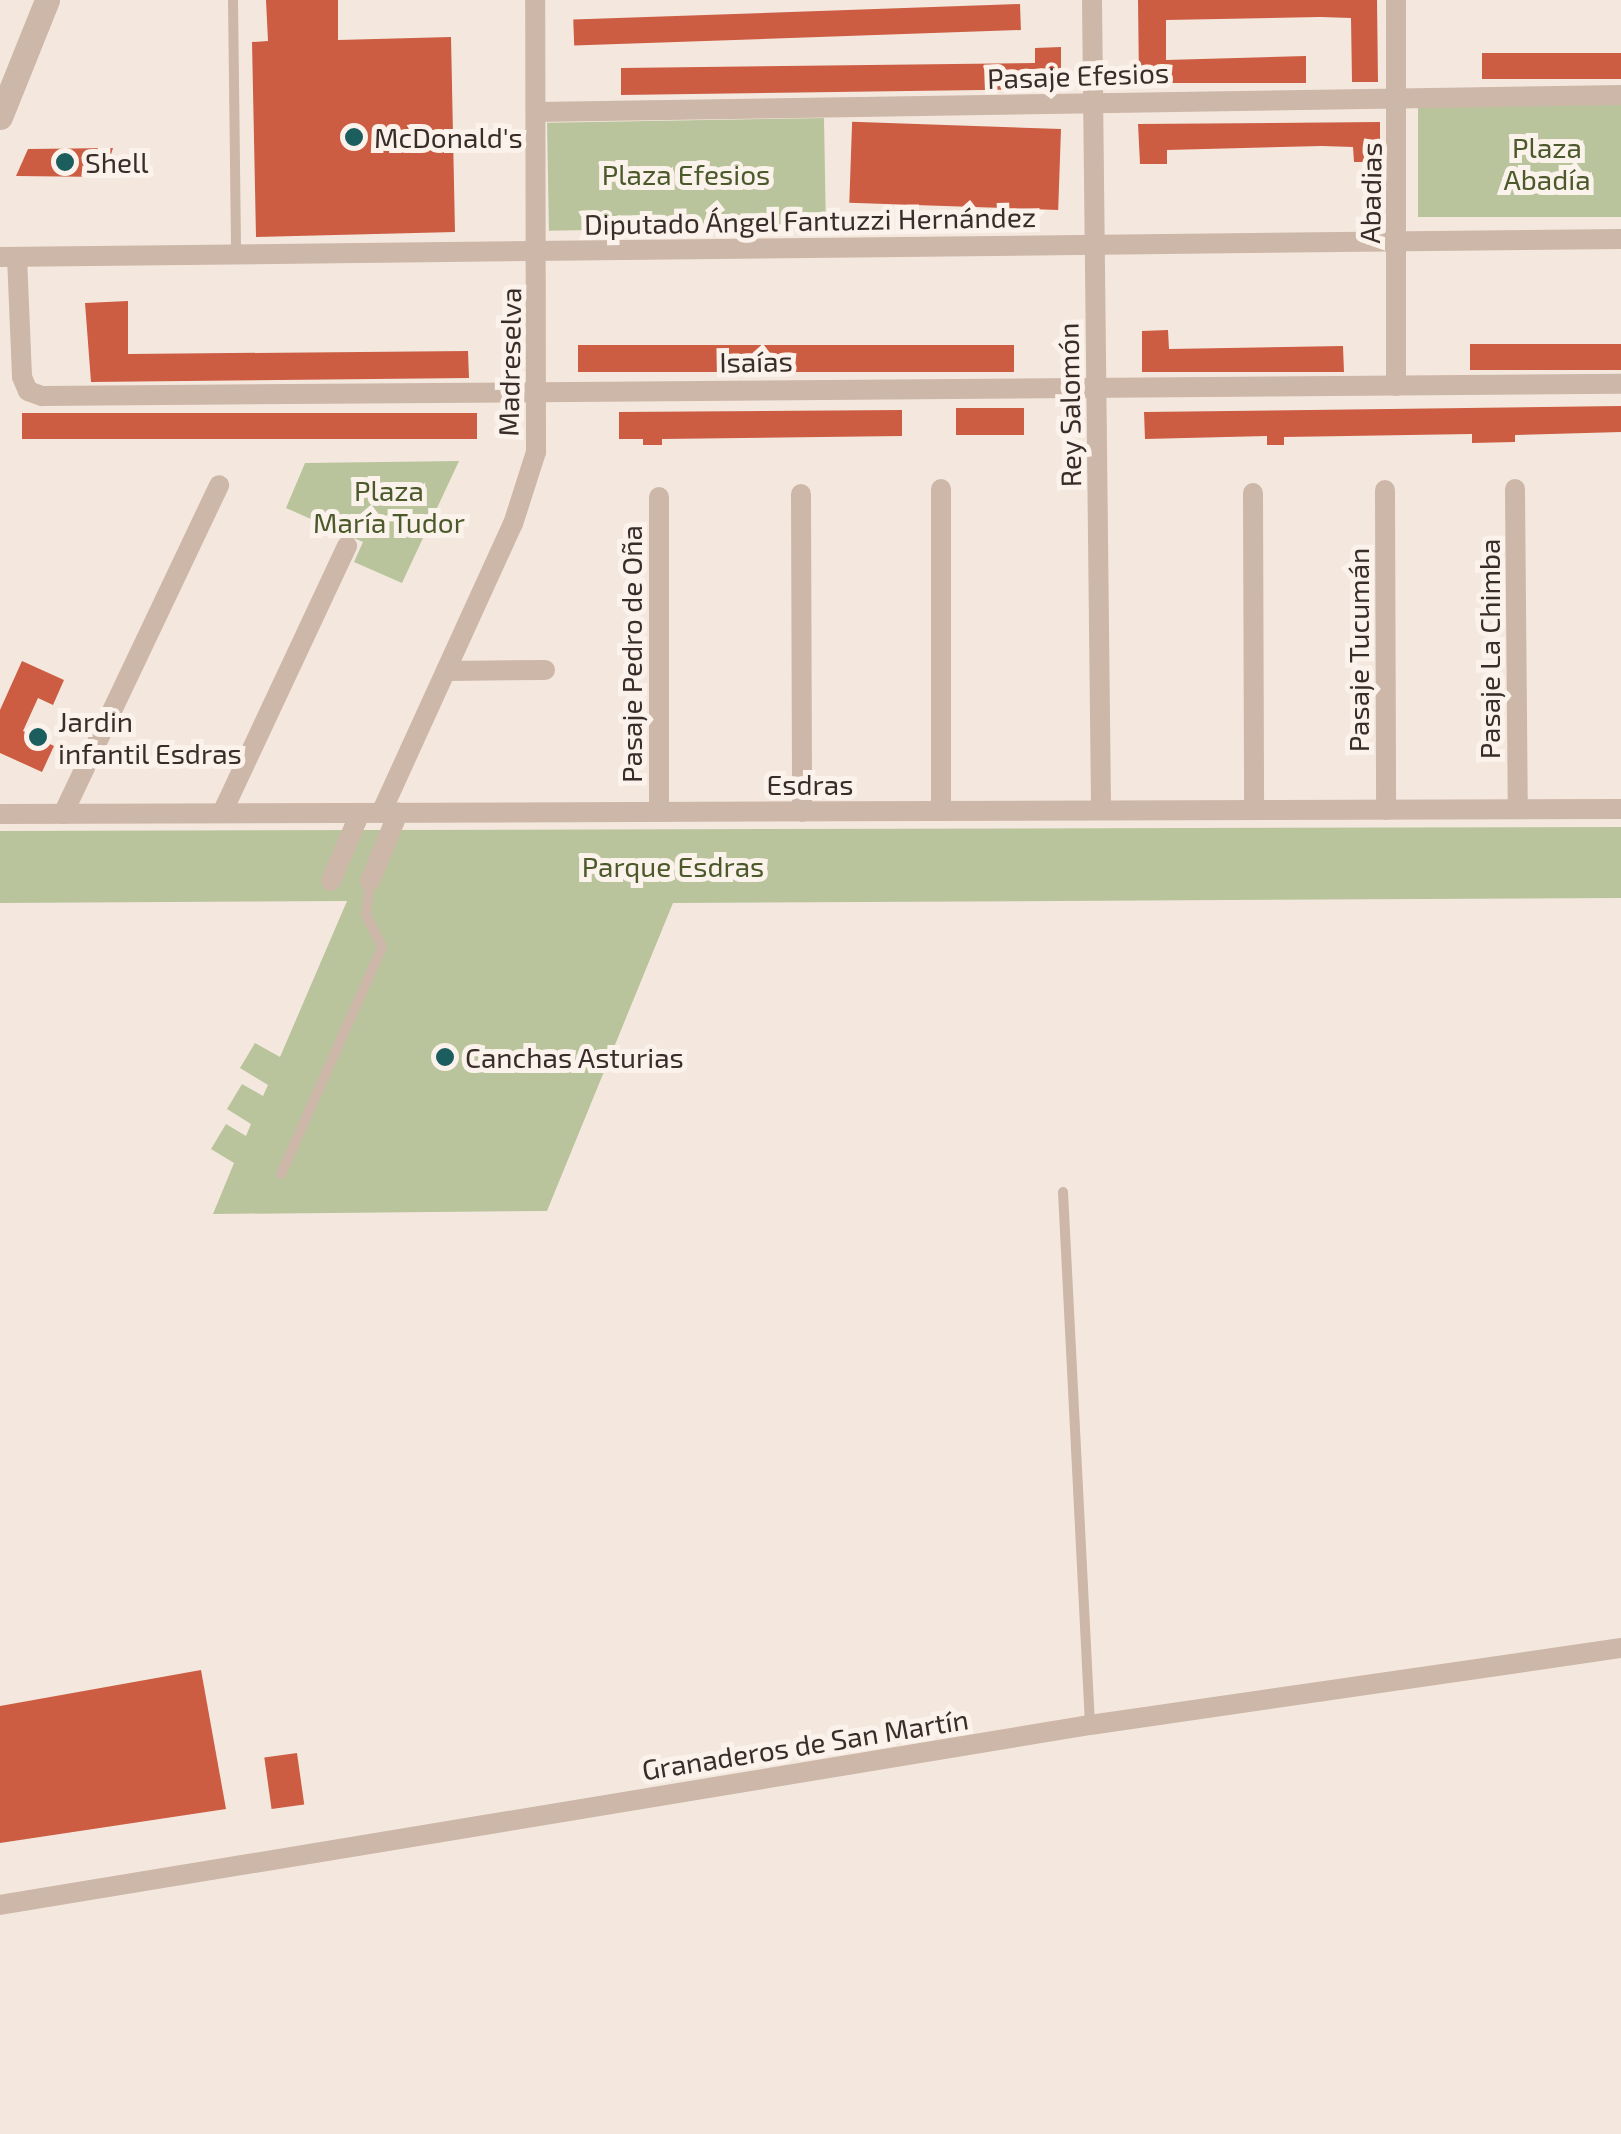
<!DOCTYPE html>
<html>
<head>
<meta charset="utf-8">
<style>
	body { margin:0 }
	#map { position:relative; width:1621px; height:2134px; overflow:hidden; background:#f4e8de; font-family:"Exo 2",sans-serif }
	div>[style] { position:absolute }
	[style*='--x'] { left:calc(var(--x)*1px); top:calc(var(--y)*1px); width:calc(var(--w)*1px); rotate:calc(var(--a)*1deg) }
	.green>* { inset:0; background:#b9c49c; transform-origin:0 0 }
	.building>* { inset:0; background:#cc5d43; transform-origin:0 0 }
	.service>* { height:10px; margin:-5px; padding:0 5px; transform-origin:5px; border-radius:5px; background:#cdb7a8 }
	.minor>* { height:20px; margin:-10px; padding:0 10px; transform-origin:10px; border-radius:10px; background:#cdb7a8 }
	.tertiary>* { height:25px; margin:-12.5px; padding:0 12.5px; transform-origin:12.5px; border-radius:12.5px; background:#cdb7a8 }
	.dots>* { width:28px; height:28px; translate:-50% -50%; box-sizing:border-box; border:5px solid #fbf3eb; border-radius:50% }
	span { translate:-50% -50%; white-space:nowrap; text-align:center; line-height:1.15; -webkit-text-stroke:10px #fbf3eb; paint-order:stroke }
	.street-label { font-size:28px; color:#3a2d29 }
	.poi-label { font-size:28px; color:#3a2d29 }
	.left { translate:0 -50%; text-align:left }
	.park-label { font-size:28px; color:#4b592b }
</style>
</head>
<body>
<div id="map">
	<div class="green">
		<div style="left:1621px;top:105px;width:112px;height:203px;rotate:90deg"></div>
		<div style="left:824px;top:118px;width:108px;height:277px;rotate:89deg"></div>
		<div style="clip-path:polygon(459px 461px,402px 583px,354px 562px,363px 542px,286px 508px,305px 463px)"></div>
		<div style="clip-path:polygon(1621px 827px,1621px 898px,673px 903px,547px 1211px,213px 1214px,234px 1163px,211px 1149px,226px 1124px,246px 1136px,251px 1124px,227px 1109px,242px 1084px,263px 1096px,268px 1085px,240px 1068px,255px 1043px,280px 1057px,347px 901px,0 903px,0 831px)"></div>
	</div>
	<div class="building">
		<div style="clip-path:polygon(266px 0,338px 0,338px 40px,451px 37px,455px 232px,256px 237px,252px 42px,268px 41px)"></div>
		<div style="clip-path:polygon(1138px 0,1377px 0,1378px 82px,1352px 82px,1351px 18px,1320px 17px,1166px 20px,1166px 60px,1306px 56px,1306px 83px,1139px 83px)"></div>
		<div style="left:1020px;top:4px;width:26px;height:447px;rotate:88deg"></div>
		<div style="clip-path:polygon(1061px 47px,1061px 89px,621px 95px,621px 68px,1035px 63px,1035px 48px)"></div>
		<div style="left:1621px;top:53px;width:26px;height:139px;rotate:90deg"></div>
		<div style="clip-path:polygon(1380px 122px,1380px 162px,1354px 162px,1353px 147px,1322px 146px,1167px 150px,1167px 164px,1140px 164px,1138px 124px)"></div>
		<div style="left:1061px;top:129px;width:81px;height:209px;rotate:92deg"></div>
		<div style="clip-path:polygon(113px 148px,104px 177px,16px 176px,28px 149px)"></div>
		<div style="clip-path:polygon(128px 301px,128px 354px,468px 351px,469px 378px,91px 382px,85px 303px)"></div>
		<div style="clip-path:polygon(1168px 330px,1169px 349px,1343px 346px,1344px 372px,1142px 372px,1142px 331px)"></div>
		<div style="left:1621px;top:344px;width:26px;height:151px;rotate:90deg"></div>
		<div style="left:1014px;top:345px;width:27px;height:436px;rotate:90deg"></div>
		<div style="clip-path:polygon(1621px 406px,1621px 432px,1515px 435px,1515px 442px,1472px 443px,1472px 434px,1284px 437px,1284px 445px,1267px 445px,1267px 436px,1145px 439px,1144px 412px)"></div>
		<div style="left:1024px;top:408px;width:27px;height:68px;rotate:90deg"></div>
		<div style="clip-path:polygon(902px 410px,902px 436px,662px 439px,662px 445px,643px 445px,643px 439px,619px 439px,619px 412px)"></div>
		<div style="left:477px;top:413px;width:26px;height:455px;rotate:90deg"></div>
		<div style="clip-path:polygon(22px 661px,64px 680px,53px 705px,38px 698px,23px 731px,54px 746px,42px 772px,0 753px,0 710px)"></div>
		<div style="clip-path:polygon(201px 1670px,226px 1809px,0 1843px,0 1706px)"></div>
		<div style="left:297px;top:1753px;width:52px;height:33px;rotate:82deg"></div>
	</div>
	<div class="service">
		<div style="--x:233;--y:0;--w:254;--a:89.3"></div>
		<div style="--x:281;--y:1174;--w:248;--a:-66"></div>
		<div style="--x:382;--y:947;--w:37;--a:-116"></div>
		<div style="--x:366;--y:914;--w:33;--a:-83"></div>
		<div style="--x:1063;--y:1192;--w:534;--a:87.1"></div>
	</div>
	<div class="minor">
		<div style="--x:1092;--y:0;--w:810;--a:89.36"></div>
		<div style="--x:536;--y:112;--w:1085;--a:-0.9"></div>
		<div style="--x:0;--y:257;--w:1621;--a:-0.64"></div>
		<div style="--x:17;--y:257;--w:120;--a:87.6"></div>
		<div style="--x:22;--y:377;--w:15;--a:67"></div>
		<div style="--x:28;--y:391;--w:15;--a:20"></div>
		<div style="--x:42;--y:396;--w:1579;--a:-0.44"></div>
		<div style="--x:1396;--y:386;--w:386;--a:-90"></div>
		<div style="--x:941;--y:489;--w:322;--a:90"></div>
		<div style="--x:1515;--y:489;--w:320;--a:89.5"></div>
		<div style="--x:1385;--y:490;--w:320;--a:89.8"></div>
		<div style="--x:1253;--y:493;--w:317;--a:89.8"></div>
		<div style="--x:801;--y:494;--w:318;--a:89.8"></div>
		<div style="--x:659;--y:497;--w:315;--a:90"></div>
		<div style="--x:446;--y:671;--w:99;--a:-0.6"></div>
		<div style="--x:222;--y:813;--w:295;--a:-64.9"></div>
		<div style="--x:381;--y:813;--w:318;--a:-65.5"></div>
		<div style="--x:513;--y:524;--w:76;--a:-72.3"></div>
		<div style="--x:536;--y:452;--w:452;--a:-90.1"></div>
		<div style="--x:0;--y:814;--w:1621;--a:-0.18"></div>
		<div style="--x:63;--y:814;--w:364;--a:-64.6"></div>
		<div style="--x:331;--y:881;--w:74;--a:-66.9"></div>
		<div style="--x:370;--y:881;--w:74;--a:-67.6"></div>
		<div style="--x:0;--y:1905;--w:1105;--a:-9.38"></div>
		<div style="--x:1090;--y:1725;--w:537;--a:-8.25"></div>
	</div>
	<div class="tertiary">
		<div style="--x:0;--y:117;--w:126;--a:-68.1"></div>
	</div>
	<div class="dots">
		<div style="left:354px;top:137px;background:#1c5d5e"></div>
		<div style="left:65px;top:162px;background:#1c5d5e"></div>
		<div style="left:38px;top:737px;background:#1c5d5e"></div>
		<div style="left:445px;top:1057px;background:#1c5d5e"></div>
	</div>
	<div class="street-label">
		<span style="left:1078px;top:75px;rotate:-2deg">Pasaje Efesios</span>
		<span style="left:1370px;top:193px;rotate:-89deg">Abadias</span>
		<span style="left:810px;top:220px;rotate:-1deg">Diputado Ángel Fantuzzi Hernández</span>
		<span style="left:756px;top:361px;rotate:-1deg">Isaías</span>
		<span style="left:509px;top:362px;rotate:-89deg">Madreselva</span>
		<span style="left:1069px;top:405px;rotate:-91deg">Rey Salomón</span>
		<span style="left:1489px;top:649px;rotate:-90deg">Pasaje La Chimba</span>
		<span style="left:1358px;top:650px;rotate:-90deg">Pasaje Tucumán</span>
		<span style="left:631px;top:654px;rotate:-90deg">Pasaje Pedro de Oña</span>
		<span style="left:810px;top:784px">Esdras</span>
		<span style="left:805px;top:1744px;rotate:-9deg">Granaderos de San Martín</span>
	</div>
	<div class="poi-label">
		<span class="left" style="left:374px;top:137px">McDonald's</span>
		<span class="left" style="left:85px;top:162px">Shell</span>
		<span class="left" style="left:58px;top:737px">Jardin<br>infantil Esdras</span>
		<span class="left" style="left:465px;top:1057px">Canchas Asturias</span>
	</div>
	<div class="park-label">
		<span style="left:1547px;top:163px">Plaza<br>Abadía</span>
		<span style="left:686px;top:174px">Plaza Efesios</span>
		<span style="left:389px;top:506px">Plaza<br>María Tudor</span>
		<span style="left:673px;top:866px">Parque Esdras</span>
	</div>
</div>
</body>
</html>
